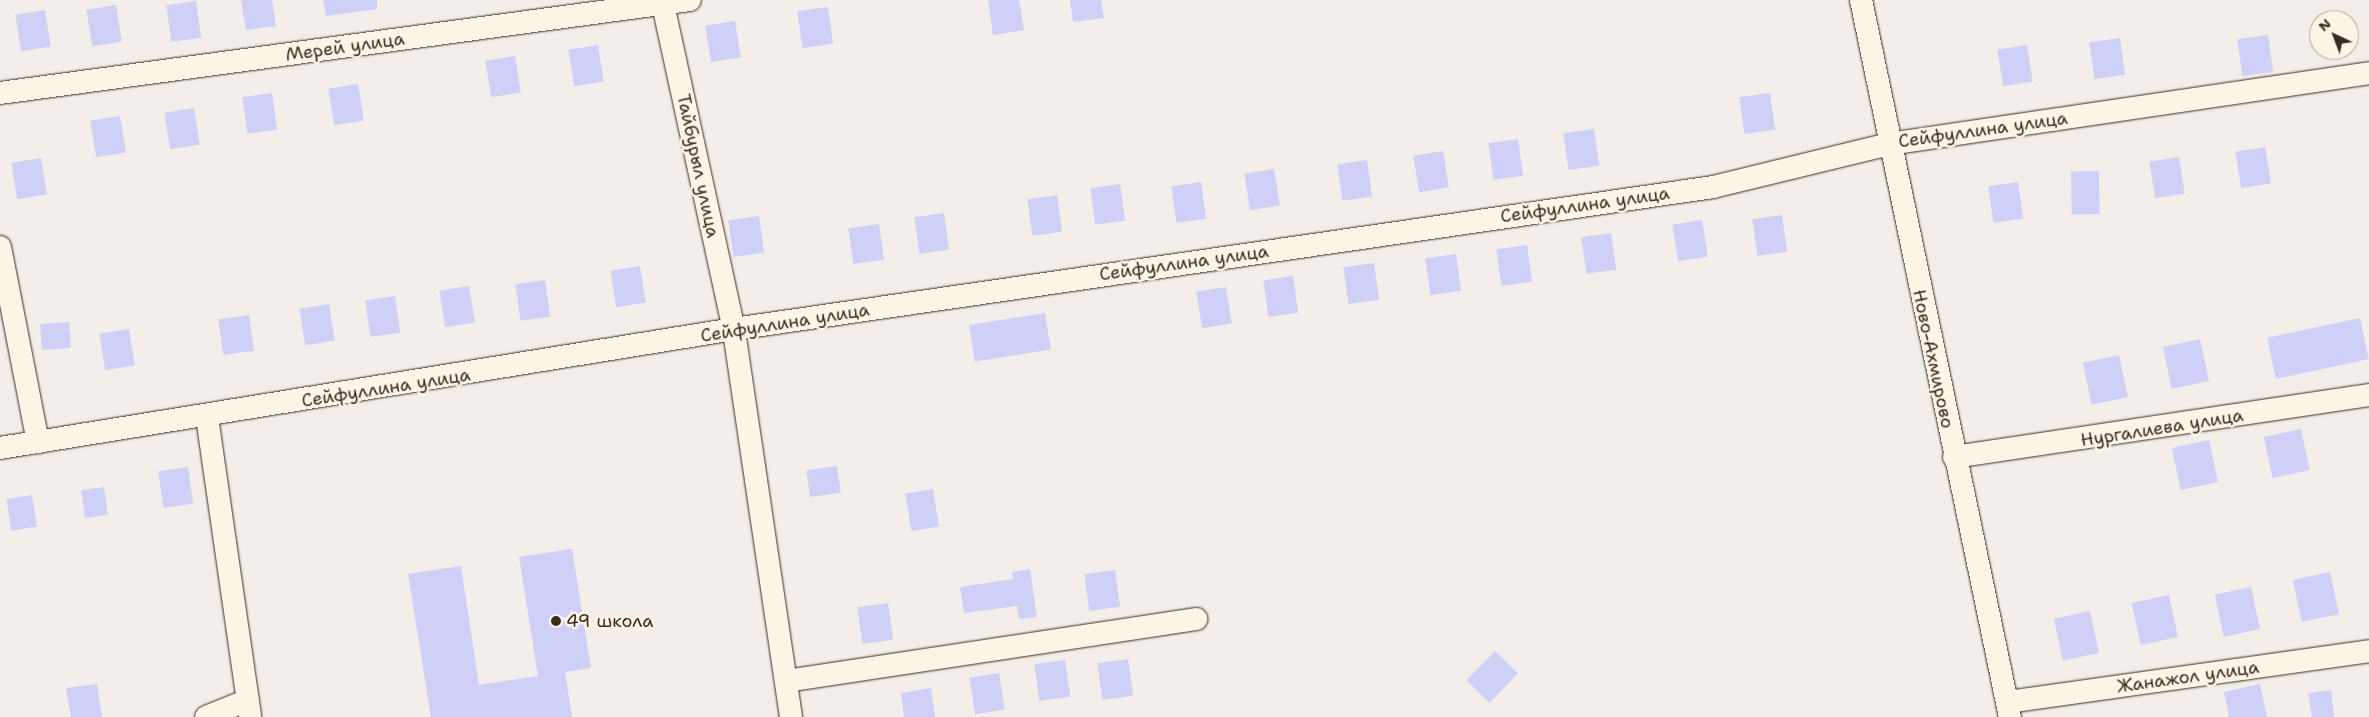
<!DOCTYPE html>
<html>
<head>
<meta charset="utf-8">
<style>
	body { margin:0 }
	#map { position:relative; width:2369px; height:717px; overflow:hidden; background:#f3eee9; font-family:"Shantell Sans",sans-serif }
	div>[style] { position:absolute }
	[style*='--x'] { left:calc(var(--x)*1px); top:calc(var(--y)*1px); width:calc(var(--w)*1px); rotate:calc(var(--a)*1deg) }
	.building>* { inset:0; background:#ced0f8; transform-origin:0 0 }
	.roads { filter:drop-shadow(0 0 1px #3b2a1e) drop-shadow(0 0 1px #3b2a1e) }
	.minor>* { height:22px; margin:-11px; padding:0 11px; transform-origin:11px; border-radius:11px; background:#fcf5e5 }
	.dots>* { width:14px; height:14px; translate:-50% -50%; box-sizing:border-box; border:2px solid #fcf5e5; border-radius:50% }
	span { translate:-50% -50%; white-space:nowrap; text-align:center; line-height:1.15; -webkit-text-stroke:5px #fcf5e5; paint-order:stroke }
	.street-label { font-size:18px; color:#3b2a1e }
	.poi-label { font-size:18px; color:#3b2a1e }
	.left { translate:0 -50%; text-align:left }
	.north { position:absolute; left:2309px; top:10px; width:50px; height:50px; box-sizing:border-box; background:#fcf5e5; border:1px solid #afa495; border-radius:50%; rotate:317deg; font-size:14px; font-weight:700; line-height:20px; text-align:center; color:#3b2a1e }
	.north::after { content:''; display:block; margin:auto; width:18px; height:22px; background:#3b2a1e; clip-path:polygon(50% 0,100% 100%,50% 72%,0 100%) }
</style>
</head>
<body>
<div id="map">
	<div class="building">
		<div style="clip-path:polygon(241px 0,272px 0,276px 26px,246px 30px)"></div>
		<div style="clip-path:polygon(323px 0,377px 0,377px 9px,326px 16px)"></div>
		<div style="clip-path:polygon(988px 0,1019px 0,1024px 30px,993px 35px)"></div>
		<div style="clip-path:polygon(1070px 0,1101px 0,1104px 18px,1073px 22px)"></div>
		<div style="left:196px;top:1px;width:37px;height:30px;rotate:82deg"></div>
		<div style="left:116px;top:5px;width:37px;height:30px;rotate:81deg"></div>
		<div style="left:828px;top:7px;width:37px;height:31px;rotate:82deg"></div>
		<div style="left:45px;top:10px;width:37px;height:30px;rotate:81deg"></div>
		<div style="left:735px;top:21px;width:37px;height:30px;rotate:81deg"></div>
		<div style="left:2268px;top:35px;width:37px;height:31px;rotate:82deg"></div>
		<div style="left:2120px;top:38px;width:37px;height:31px;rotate:82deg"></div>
		<div style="left:598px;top:45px;width:37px;height:30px;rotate:81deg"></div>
		<div style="left:2027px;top:45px;width:37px;height:30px;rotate:81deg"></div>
		<div style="left:515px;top:56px;width:37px;height:30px;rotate:81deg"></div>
		<div style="left:358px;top:84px;width:37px;height:30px;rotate:81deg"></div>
		<div style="left:272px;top:93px;width:37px;height:30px;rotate:82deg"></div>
		<div style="left:1770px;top:93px;width:37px;height:31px;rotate:82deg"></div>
		<div style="left:194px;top:108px;width:37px;height:30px;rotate:81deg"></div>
		<div style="left:120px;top:116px;width:37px;height:30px;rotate:81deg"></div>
		<div style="left:1594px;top:129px;width:37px;height:31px;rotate:82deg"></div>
		<div style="left:1518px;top:139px;width:37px;height:30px;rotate:82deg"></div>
		<div style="left:2265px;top:147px;width:37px;height:30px;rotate:81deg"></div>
		<div style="left:1443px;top:151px;width:37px;height:30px;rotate:81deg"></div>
		<div style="left:2179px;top:157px;width:37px;height:30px;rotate:81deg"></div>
		<div style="left:41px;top:158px;width:37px;height:30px;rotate:81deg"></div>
		<div style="left:1367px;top:160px;width:37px;height:30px;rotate:82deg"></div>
		<div style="left:1274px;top:169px;width:37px;height:30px;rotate:81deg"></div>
		<div style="left:2099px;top:171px;width:43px;height:28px;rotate:89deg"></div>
		<div style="left:1201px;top:182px;width:37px;height:30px;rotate:82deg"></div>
		<div style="left:2018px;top:182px;width:37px;height:30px;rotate:82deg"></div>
		<div style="left:1120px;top:184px;width:37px;height:30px;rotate:82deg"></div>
		<div style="left:1057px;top:195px;width:37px;height:30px;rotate:82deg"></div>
		<div style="left:944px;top:213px;width:37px;height:30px;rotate:82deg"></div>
		<div style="left:1782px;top:215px;width:37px;height:30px;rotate:82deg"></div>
		<div style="left:759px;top:216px;width:37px;height:31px;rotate:82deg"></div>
		<div style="left:1702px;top:220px;width:37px;height:30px;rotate:81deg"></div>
		<div style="left:879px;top:224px;width:36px;height:31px;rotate:82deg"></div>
		<div style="left:1611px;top:233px;width:37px;height:30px;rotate:82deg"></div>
		<div style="left:1527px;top:245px;width:37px;height:31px;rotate:82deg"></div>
		<div style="left:1456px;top:254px;width:37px;height:31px;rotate:82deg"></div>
		<div style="left:1374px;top:263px;width:37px;height:31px;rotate:82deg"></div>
		<div style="left:640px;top:266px;width:37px;height:30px;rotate:81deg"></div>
		<div style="left:1293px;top:276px;width:37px;height:30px;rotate:82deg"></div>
		<div style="left:545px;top:280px;width:37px;height:30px;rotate:82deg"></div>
		<div style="left:469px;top:286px;width:37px;height:30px;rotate:81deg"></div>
		<div style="left:1226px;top:287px;width:37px;height:30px;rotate:81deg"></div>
		<div style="left:395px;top:296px;width:37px;height:30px;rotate:82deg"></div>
		<div style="left:329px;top:304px;width:37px;height:30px;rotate:81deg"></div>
		<div style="left:1045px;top:313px;width:37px;height:77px;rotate:81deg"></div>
		<div style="left:249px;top:315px;width:36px;height:31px;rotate:82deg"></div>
		<div style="left:2360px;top:318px;width:42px;height:95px;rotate:78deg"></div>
		<div style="left:69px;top:322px;width:26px;height:29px;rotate:86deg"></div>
		<div style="left:129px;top:329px;width:37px;height:30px;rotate:81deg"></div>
		<div style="left:2200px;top:339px;width:43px;height:38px;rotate:78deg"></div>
		<div style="left:2119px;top:355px;width:43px;height:37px;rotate:78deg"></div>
		<div style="left:2301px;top:429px;width:42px;height:38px;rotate:78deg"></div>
		<div style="left:2209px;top:440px;width:43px;height:38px;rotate:78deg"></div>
		<div style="left:837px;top:466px;width:27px;height:31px;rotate:82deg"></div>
		<div style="left:188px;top:467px;width:37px;height:30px;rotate:82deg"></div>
		<div style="left:104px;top:487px;width:28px;height:23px;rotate:82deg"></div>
		<div style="left:933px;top:489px;width:38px;height:28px;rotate:81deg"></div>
		<div style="left:32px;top:495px;width:32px;height:26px;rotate:81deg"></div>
		<div style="clip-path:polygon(572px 549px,591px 668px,565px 672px,572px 717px,431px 717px,408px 574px,461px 566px,479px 685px,538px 676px,519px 557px)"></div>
		<div style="clip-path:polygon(1030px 569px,1037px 617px,1019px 619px,1017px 606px,964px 613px,960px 587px,1013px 579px,1012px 572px)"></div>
		<div style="left:1115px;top:570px;width:37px;height:31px;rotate:82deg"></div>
		<div style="left:2330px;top:572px;width:43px;height:38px;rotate:78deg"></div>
		<div style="left:2251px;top:587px;width:43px;height:37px;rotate:78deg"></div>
		<div style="left:2169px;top:595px;width:43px;height:38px;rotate:78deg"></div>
		<div style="left:888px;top:603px;width:37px;height:31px;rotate:82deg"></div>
		<div style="left:2090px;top:611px;width:43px;height:37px;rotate:78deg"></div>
		<div style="left:1495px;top:651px;width:32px;height:41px;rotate:44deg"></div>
		<div style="left:1128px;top:659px;width:37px;height:31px;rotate:82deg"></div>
		<div style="left:1065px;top:660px;width:37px;height:31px;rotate:82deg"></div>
		<div style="left:999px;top:673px;width:37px;height:30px;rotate:81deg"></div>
		<div style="clip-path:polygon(97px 684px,102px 717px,71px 717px,66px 688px)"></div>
		<div style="clip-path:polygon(2260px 684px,2267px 717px,2229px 717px,2224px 692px)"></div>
		<div style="clip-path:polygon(931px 688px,935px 717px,904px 717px,901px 693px)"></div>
		<div style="clip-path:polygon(2331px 690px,2334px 717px,2312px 717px,2308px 693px)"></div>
	</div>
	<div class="roads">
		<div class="minor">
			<div style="--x:662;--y:0;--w:339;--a:77.7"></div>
			<div style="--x:734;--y:331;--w:390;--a:81.6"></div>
			<div style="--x:1861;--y:0;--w:732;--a:78.26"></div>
			<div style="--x:0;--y:93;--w:696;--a:-7.68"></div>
			<div style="--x:0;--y:247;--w:199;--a:79"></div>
			<div style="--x:207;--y:417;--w:303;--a:81.8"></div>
			<div style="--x:0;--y:448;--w:744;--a:-9.21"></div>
			<div style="--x:734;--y:329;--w:989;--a:-8.25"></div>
			<div style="--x:1713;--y:187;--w:181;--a:-13.7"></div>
			<div style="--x:1889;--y:144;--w:485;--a:-8.4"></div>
			<div style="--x:1954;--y:457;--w:420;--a:-8.5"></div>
			<div style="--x:786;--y:681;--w:415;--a:-8.6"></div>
			<div style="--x:2007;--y:702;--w:366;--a:-8"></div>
			<div style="--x:206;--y:717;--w:45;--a:-22"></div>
		</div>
	</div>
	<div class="dots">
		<div style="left:556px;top:621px;background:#3b2a1e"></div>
	</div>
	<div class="street-label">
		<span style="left:345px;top:47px;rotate:-8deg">Мерей улица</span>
		<span style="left:1983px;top:130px;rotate:-8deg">Сейфуллина улица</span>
		<span style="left:698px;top:166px;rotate:78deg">Тайбурыл улица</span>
		<span style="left:1585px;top:205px;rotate:-8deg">Сейфуллина улица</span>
		<span style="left:1184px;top:263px;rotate:-8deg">Сейфуллина улица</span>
		<span style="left:785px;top:323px;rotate:-9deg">Сейфуллина улица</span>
		<span style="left:1933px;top:359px;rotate:78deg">Ново-Ахмирово</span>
		<span style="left:386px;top:388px;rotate:-9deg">Сейфуллина улица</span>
		<span style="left:2162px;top:428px;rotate:-9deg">Нургалиева улица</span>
		<span style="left:2188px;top:677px;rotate:-8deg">Жанажол улица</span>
	</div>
	<div class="poi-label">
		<span class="left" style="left:566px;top:621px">49 школа</span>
	</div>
	<div class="north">N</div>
</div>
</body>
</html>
